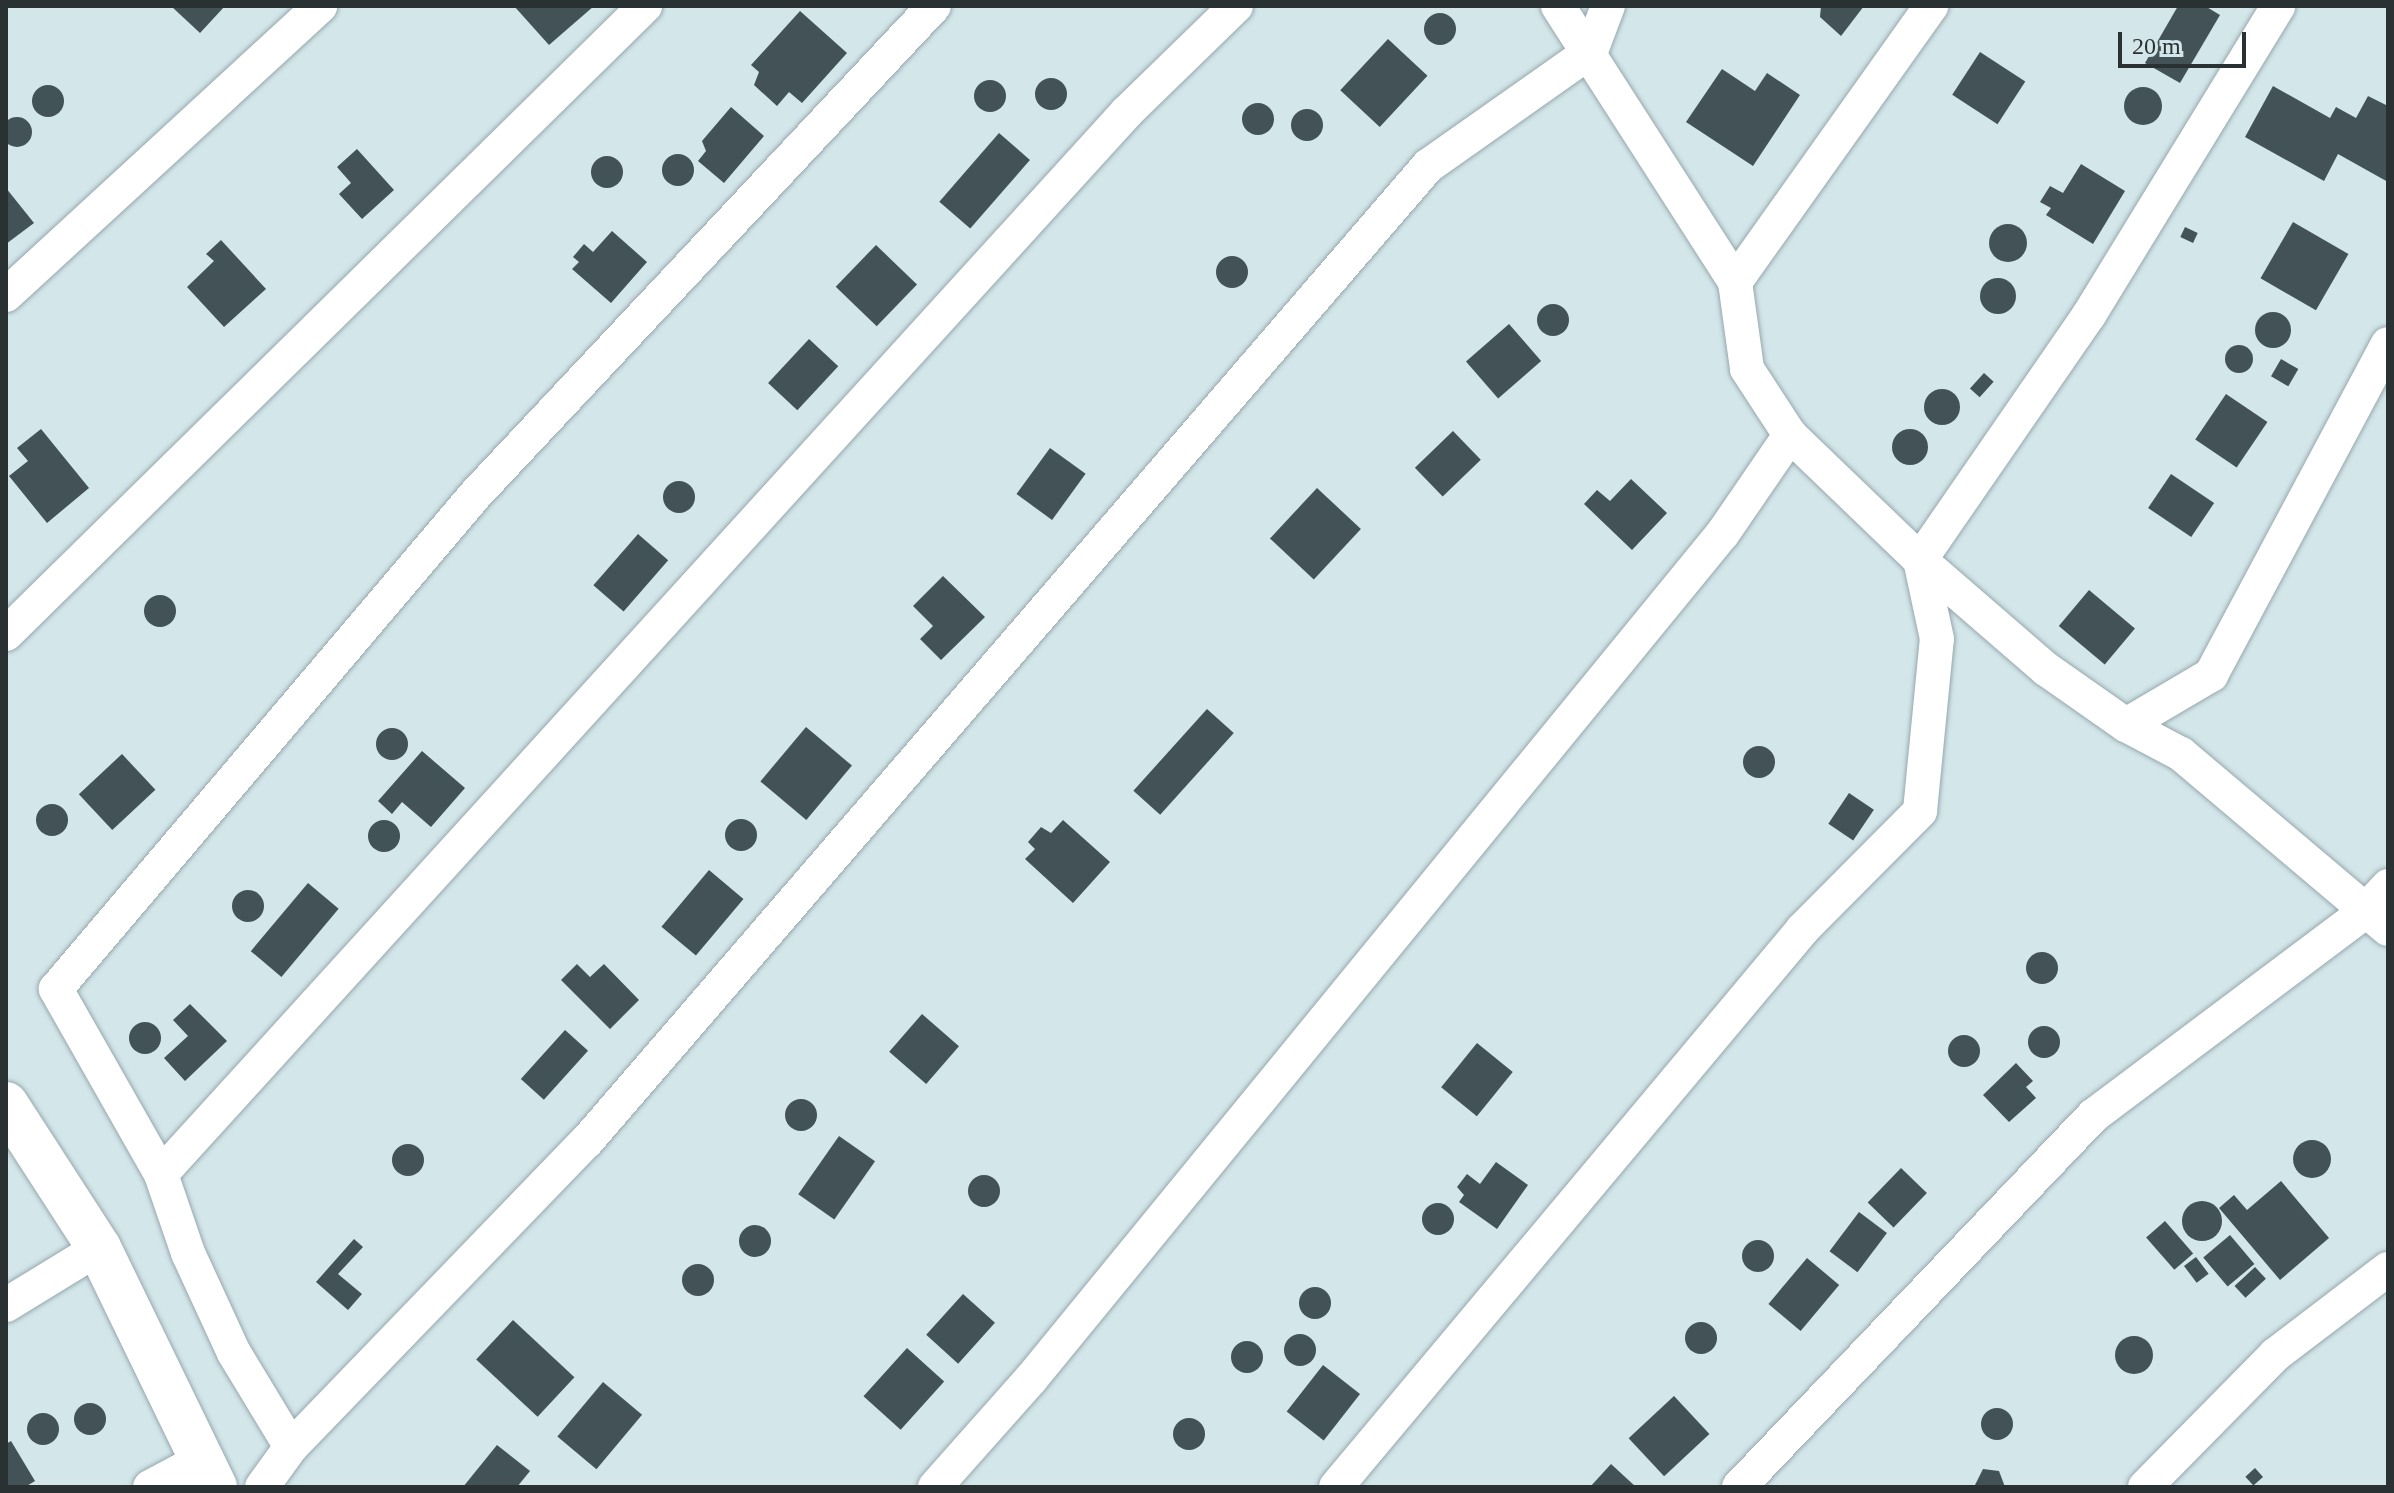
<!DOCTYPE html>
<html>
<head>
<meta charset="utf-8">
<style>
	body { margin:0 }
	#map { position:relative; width:2394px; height:1493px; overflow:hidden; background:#d3e6ea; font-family:"Times New Roman",serif }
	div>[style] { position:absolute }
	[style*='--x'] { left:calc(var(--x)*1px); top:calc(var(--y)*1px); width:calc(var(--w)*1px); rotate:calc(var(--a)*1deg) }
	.building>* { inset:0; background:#425256; transform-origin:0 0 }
	.round { border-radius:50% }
	.roads { filter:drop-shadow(0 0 2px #96a8ad) drop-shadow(0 0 2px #96a8ad) }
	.street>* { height:34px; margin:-17px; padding:0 17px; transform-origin:17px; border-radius:17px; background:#fff }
	.secondary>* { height:44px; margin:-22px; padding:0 22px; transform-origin:22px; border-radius:22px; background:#fff }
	span { translate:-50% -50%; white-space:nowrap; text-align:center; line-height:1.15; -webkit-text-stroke:8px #d3e6ea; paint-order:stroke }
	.frame { position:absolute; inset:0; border:8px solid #2a3133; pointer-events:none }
	.scale { position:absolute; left:2118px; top:32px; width:128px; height:36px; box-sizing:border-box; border:4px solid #2a3133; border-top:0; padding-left:10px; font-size:24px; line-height:28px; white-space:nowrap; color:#2a3133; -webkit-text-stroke:6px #d3e6ea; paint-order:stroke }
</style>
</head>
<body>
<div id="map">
	<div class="building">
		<div style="clip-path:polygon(171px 6px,225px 6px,200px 33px)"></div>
		<div style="clip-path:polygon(514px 6px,594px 6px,549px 45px)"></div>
		<div style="clip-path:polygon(1821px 6px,1864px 6px,1841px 36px,1820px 17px)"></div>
		<div style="clip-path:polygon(2178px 6px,2205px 6px,2220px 15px,2180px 83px,2145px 63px)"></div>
		<div style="clip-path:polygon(800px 11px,847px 53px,802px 103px,789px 92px,777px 106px,754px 85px,759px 72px,751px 65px)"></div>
		<div class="round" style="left:1424px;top:13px;width:32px;height:32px"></div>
		<div style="left:1388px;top:39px;width:54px;height:70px;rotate:43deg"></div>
		<div style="left:1980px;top:52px;width:54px;height:51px;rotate:33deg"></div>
		<div style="clip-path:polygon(1722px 69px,1755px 91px,1767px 73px,1800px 95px,1753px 166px,1686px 122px)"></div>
		<div class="round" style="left:1035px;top:78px;width:32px;height:32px"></div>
		<div class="round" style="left:974px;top:80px;width:32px;height:32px"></div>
		<div class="round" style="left:32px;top:85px;width:32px;height:32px"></div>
		<div style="clip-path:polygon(2273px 86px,2330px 118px,2336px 107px,2356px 118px,2368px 96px,2388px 106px,2388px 182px,2338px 154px,2324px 181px,2245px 137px)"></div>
		<div class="round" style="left:2124px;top:87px;width:38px;height:38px"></div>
		<div class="round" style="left:1242px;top:103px;width:32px;height:32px"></div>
		<div style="clip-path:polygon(731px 107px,764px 136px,724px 183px,698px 161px,706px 151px,702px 141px)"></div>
		<div class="round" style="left:1291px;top:109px;width:32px;height:32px"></div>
		<div class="round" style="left:2px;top:117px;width:30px;height:30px"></div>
		<div style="left:999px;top:133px;width:41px;height:91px;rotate:41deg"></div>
		<div style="clip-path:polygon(357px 149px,394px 190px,362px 219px,339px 194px,351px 183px,337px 167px)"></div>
		<div class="round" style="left:662px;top:154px;width:32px;height:32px"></div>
		<div class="round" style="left:591px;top:156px;width:32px;height:32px"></div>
		<div style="clip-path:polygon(2081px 164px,2125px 191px,2093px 244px,2046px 215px,2051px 208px,2040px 202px,2050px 186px,2063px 193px)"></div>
		<div style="clip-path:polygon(6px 188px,34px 223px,6px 244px)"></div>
		<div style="left:2293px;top:222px;width:64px;height:65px;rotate:30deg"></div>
		<div class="round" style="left:1989px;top:224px;width:38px;height:38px"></div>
		<div style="left:2185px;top:227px;width:14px;height:11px;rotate:25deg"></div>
		<div style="clip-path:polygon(612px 231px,647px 262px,611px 303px,572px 269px,579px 262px,573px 257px,584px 244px,593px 252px)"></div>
		<div style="clip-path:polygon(221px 240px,266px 289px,224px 327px,187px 287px,214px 261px,206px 254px)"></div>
		<div style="left:876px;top:245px;width:57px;height:58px;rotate:44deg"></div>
		<div class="round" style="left:1216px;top:256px;width:32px;height:32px"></div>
		<div class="round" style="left:1980px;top:278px;width:36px;height:36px"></div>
		<div class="round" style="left:1537px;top:304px;width:32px;height:32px"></div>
		<div class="round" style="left:2255px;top:312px;width:36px;height:36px"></div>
		<div style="left:1509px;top:324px;width:49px;height:57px;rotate:49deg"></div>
		<div style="left:809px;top:339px;width:40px;height:60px;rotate:43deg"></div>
		<div class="round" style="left:2225px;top:345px;width:28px;height:28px"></div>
		<div style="left:2281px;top:359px;width:20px;height:20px;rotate:30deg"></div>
		<div style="left:1984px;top:373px;width:13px;height:21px;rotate:42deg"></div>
		<div class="round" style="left:1924px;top:389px;width:36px;height:36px"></div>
		<div style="left:2226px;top:394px;width:50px;height:55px;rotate:34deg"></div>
		<div class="round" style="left:1892px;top:429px;width:36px;height:36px"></div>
		<div style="clip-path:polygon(41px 429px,89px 488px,47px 523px,9px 476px,28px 461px,17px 448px)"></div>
		<div style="left:1453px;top:431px;width:40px;height:53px;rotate:46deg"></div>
		<div style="left:1050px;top:448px;width:44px;height:57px;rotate:36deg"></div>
		<div style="left:2171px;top:474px;width:52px;height:41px;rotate:34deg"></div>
		<div style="clip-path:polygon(1631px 479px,1667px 513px,1632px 550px,1584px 504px,1597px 490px,1610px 501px)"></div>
		<div class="round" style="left:663px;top:481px;width:32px;height:32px"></div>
		<div style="left:1317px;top:488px;width:60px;height:69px;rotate:43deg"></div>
		<div style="left:638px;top:534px;width:40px;height:68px;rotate:41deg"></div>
		<div style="clip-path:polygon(943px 576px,985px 617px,941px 660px,920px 639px,933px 626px,913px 606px)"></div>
		<div style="left:2089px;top:590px;width:60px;height:47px;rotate:40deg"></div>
		<div class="round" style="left:144px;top:595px;width:32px;height:32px"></div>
		<div style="left:1207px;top:709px;width:36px;height:110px;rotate:42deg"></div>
		<div style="left:806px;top:727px;width:60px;height:71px;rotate:40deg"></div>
		<div class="round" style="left:376px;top:728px;width:32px;height:32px"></div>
		<div class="round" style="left:1743px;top:746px;width:32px;height:32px"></div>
		<div style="clip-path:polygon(422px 751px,465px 788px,431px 827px,402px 802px,392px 814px,378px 801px)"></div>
		<div style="left:122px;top:754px;width:49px;height:59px;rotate:47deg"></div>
		<div style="left:1849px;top:793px;width:30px;height:37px;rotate:34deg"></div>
		<div class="round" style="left:36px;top:804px;width:32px;height:32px"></div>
		<div class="round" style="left:725px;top:819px;width:32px;height:32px"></div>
		<div style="clip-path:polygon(1063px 820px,1110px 862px,1073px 903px,1025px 859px,1035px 849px,1028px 842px,1041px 827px,1051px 833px)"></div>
		<div class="round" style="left:368px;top:820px;width:32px;height:32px"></div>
		<div style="left:709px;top:870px;width:45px;height:74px;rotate:40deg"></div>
		<div style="left:308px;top:883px;width:40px;height:89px;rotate:40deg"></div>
		<div class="round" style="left:232px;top:890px;width:32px;height:32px"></div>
		<div class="round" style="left:2026px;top:952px;width:32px;height:32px"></div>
		<div style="clip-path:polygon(577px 964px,590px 977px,604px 964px,639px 1000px,610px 1029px,561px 980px)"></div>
		<div style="clip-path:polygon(190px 1004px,227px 1041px,185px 1081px,164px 1058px,188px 1036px,173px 1020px)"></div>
		<div style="left:922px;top:1014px;width:49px;height:50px;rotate:41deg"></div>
		<div class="round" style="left:129px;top:1022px;width:32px;height:32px"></div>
		<div class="round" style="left:2028px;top:1026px;width:32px;height:32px"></div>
		<div style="left:565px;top:1030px;width:31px;height:66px;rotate:42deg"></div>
		<div class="round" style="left:1948px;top:1035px;width:32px;height:32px"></div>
		<div style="left:1477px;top:1043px;width:46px;height:57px;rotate:39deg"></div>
		<div style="clip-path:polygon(2016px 1063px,2033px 1081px,2026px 1087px,2036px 1098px,2009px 1122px,1983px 1095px)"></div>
		<div class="round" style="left:785px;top:1099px;width:32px;height:32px"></div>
		<div style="left:839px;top:1136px;width:44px;height:71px;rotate:35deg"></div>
		<div class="round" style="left:2293px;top:1140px;width:38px;height:38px"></div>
		<div class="round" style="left:392px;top:1144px;width:32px;height:32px"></div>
		<div style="clip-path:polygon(1496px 1162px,1528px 1185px,1497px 1229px,1459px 1202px,1464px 1195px,1457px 1187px,1467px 1174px,1480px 1184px)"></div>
		<div style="left:1901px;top:1168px;width:36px;height:48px;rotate:44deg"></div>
		<div class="round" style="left:968px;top:1175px;width:32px;height:32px"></div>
		<div style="clip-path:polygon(2281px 1181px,2329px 1238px,2280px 1280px,2219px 1208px,2234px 1195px,2247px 1210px)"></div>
		<div class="round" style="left:2182px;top:1201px;width:40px;height:40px"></div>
		<div class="round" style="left:1422px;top:1203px;width:32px;height:32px"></div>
		<div style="left:1859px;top:1212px;width:35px;height:49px;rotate:37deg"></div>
		<div style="left:2165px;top:1221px;width:43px;height:25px;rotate:49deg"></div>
		<div class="round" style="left:739px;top:1225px;width:32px;height:32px"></div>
		<div style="left:2230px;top:1235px;width:38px;height:35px;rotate:50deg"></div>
		<div style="clip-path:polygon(354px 1239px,363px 1247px,338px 1274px,362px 1294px,348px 1310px,316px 1282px)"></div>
		<div class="round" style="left:1742px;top:1240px;width:32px;height:32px"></div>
		<div style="left:2196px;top:1257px;width:21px;height:15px;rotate:53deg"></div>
		<div style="left:1807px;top:1258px;width:42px;height:60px;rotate:40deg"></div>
		<div class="round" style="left:682px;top:1264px;width:32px;height:32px"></div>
		<div style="left:2255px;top:1267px;width:16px;height:28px;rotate:47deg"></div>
		<div class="round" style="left:1299px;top:1287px;width:32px;height:32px"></div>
		<div style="left:963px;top:1294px;width:43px;height:55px;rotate:42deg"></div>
		<div style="left:513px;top:1320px;width:84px;height:54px;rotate:43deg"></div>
		<div class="round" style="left:1685px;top:1322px;width:32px;height:32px"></div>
		<div class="round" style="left:1284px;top:1334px;width:32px;height:32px"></div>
		<div class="round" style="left:2115px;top:1336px;width:38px;height:38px"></div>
		<div class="round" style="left:1231px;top:1341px;width:32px;height:32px"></div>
		<div style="left:907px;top:1348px;width:50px;height:65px;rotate:42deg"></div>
		<div style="left:1323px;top:1365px;width:47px;height:59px;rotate:38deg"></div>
		<div style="left:603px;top:1382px;width:51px;height:71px;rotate:40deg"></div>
		<div style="left:1674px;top:1396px;width:52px;height:62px;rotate:47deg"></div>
		<div class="round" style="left:74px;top:1403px;width:32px;height:32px"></div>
		<div class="round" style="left:1981px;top:1408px;width:32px;height:32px"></div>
		<div class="round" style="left:27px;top:1413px;width:32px;height:32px"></div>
		<div class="round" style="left:1173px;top:1418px;width:32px;height:32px"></div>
		<div style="clip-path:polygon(11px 1441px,35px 1481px,25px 1487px,6px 1487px,6px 1444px)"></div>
		<div style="clip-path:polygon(497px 1445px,530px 1471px,517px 1487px,463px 1487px)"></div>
		<div style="clip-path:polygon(1611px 1464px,1636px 1487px,1590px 1487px)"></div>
		<div style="left:2255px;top:1468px;width:12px;height:13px;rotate:48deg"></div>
		<div style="clip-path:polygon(1983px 1469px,1999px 1471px,2005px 1487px,1974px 1487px)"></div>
	</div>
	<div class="roads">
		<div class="street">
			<div style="--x:1558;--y:6;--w:328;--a:57.3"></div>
			<div style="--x:1735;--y:282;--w:88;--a:82.1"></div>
			<div style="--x:1747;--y:369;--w:79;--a:56.9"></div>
			<div style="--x:1790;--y:435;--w:180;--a:43.9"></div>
			<div style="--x:1920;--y:560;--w:167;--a:40.9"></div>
			<div style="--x:2046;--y:669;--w:98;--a:35"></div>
			<div style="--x:2126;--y:725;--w:62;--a:27.8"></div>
			<div style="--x:2181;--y:754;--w:271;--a:40.2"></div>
			<div style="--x:1735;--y:282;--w:339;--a:-54.6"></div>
			<div style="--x:6;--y:295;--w:427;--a:-42.6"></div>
			<div style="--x:6;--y:634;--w:896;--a:-44.5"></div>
			<div style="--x:2126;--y:725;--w:99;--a:-30.5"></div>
			<div style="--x:2211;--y:675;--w:375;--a:-61.9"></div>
			<div style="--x:161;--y:1174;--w:1436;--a:-47.71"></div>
			<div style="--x:1127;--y:112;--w:152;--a:-44.2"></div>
			<div style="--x:6;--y:1305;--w:109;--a:-31.5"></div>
			<div style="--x:291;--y:1447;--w:110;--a:-121.2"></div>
			<div style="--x:234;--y:1353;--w:110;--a:-114.7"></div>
			<div style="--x:188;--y:1253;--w:83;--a:-108.9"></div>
			<div style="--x:161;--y:1174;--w:213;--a:-119.6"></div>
			<div style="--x:56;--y:989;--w:649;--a:-49.69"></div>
			<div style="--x:476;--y:494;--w:669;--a:-46.82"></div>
			<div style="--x:150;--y:1487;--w:58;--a:-27.9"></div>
			<div style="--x:262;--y:1487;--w:49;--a:-54.1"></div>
			<div style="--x:291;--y:1447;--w:426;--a:-46"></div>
			<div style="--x:587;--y:1141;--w:1288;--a:-49.22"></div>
			<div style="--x:1428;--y:166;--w:199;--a:-35.2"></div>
			<div style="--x:1591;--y:51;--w:48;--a:-69.3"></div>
			<div style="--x:935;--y:1487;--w:144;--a:-48.4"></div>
			<div style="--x:1031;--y:1379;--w:1093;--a:-50.72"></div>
			<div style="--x:1723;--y:533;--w:119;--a:-55.6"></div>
			<div style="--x:1336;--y:1487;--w:728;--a:-50.07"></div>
			<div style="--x:1803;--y:929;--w:166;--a:-45.2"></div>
			<div style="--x:1920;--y:811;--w:173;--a:-84.4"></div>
			<div style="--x:1937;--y:639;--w:81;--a:-102.1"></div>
			<div style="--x:1920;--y:560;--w:298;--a:-55.4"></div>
			<div style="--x:2089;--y:315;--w:362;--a:-58.5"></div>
			<div style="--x:1739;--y:1487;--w:513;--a:-46.34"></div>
			<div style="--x:2093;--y:1116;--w:338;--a:-36.9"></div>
			<div style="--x:2363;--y:913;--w:37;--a:-47"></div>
			<div style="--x:2145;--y:1487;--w:185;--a:-45.4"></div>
			<div style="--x:2275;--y:1355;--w:142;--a:-37.3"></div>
		</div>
		<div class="secondary">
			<div style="--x:6;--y:1104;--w:171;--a:57.1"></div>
			<div style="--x:99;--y:1248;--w:266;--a:64.1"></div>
		</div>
	</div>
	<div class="frame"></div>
	<div class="scale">20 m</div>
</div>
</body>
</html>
